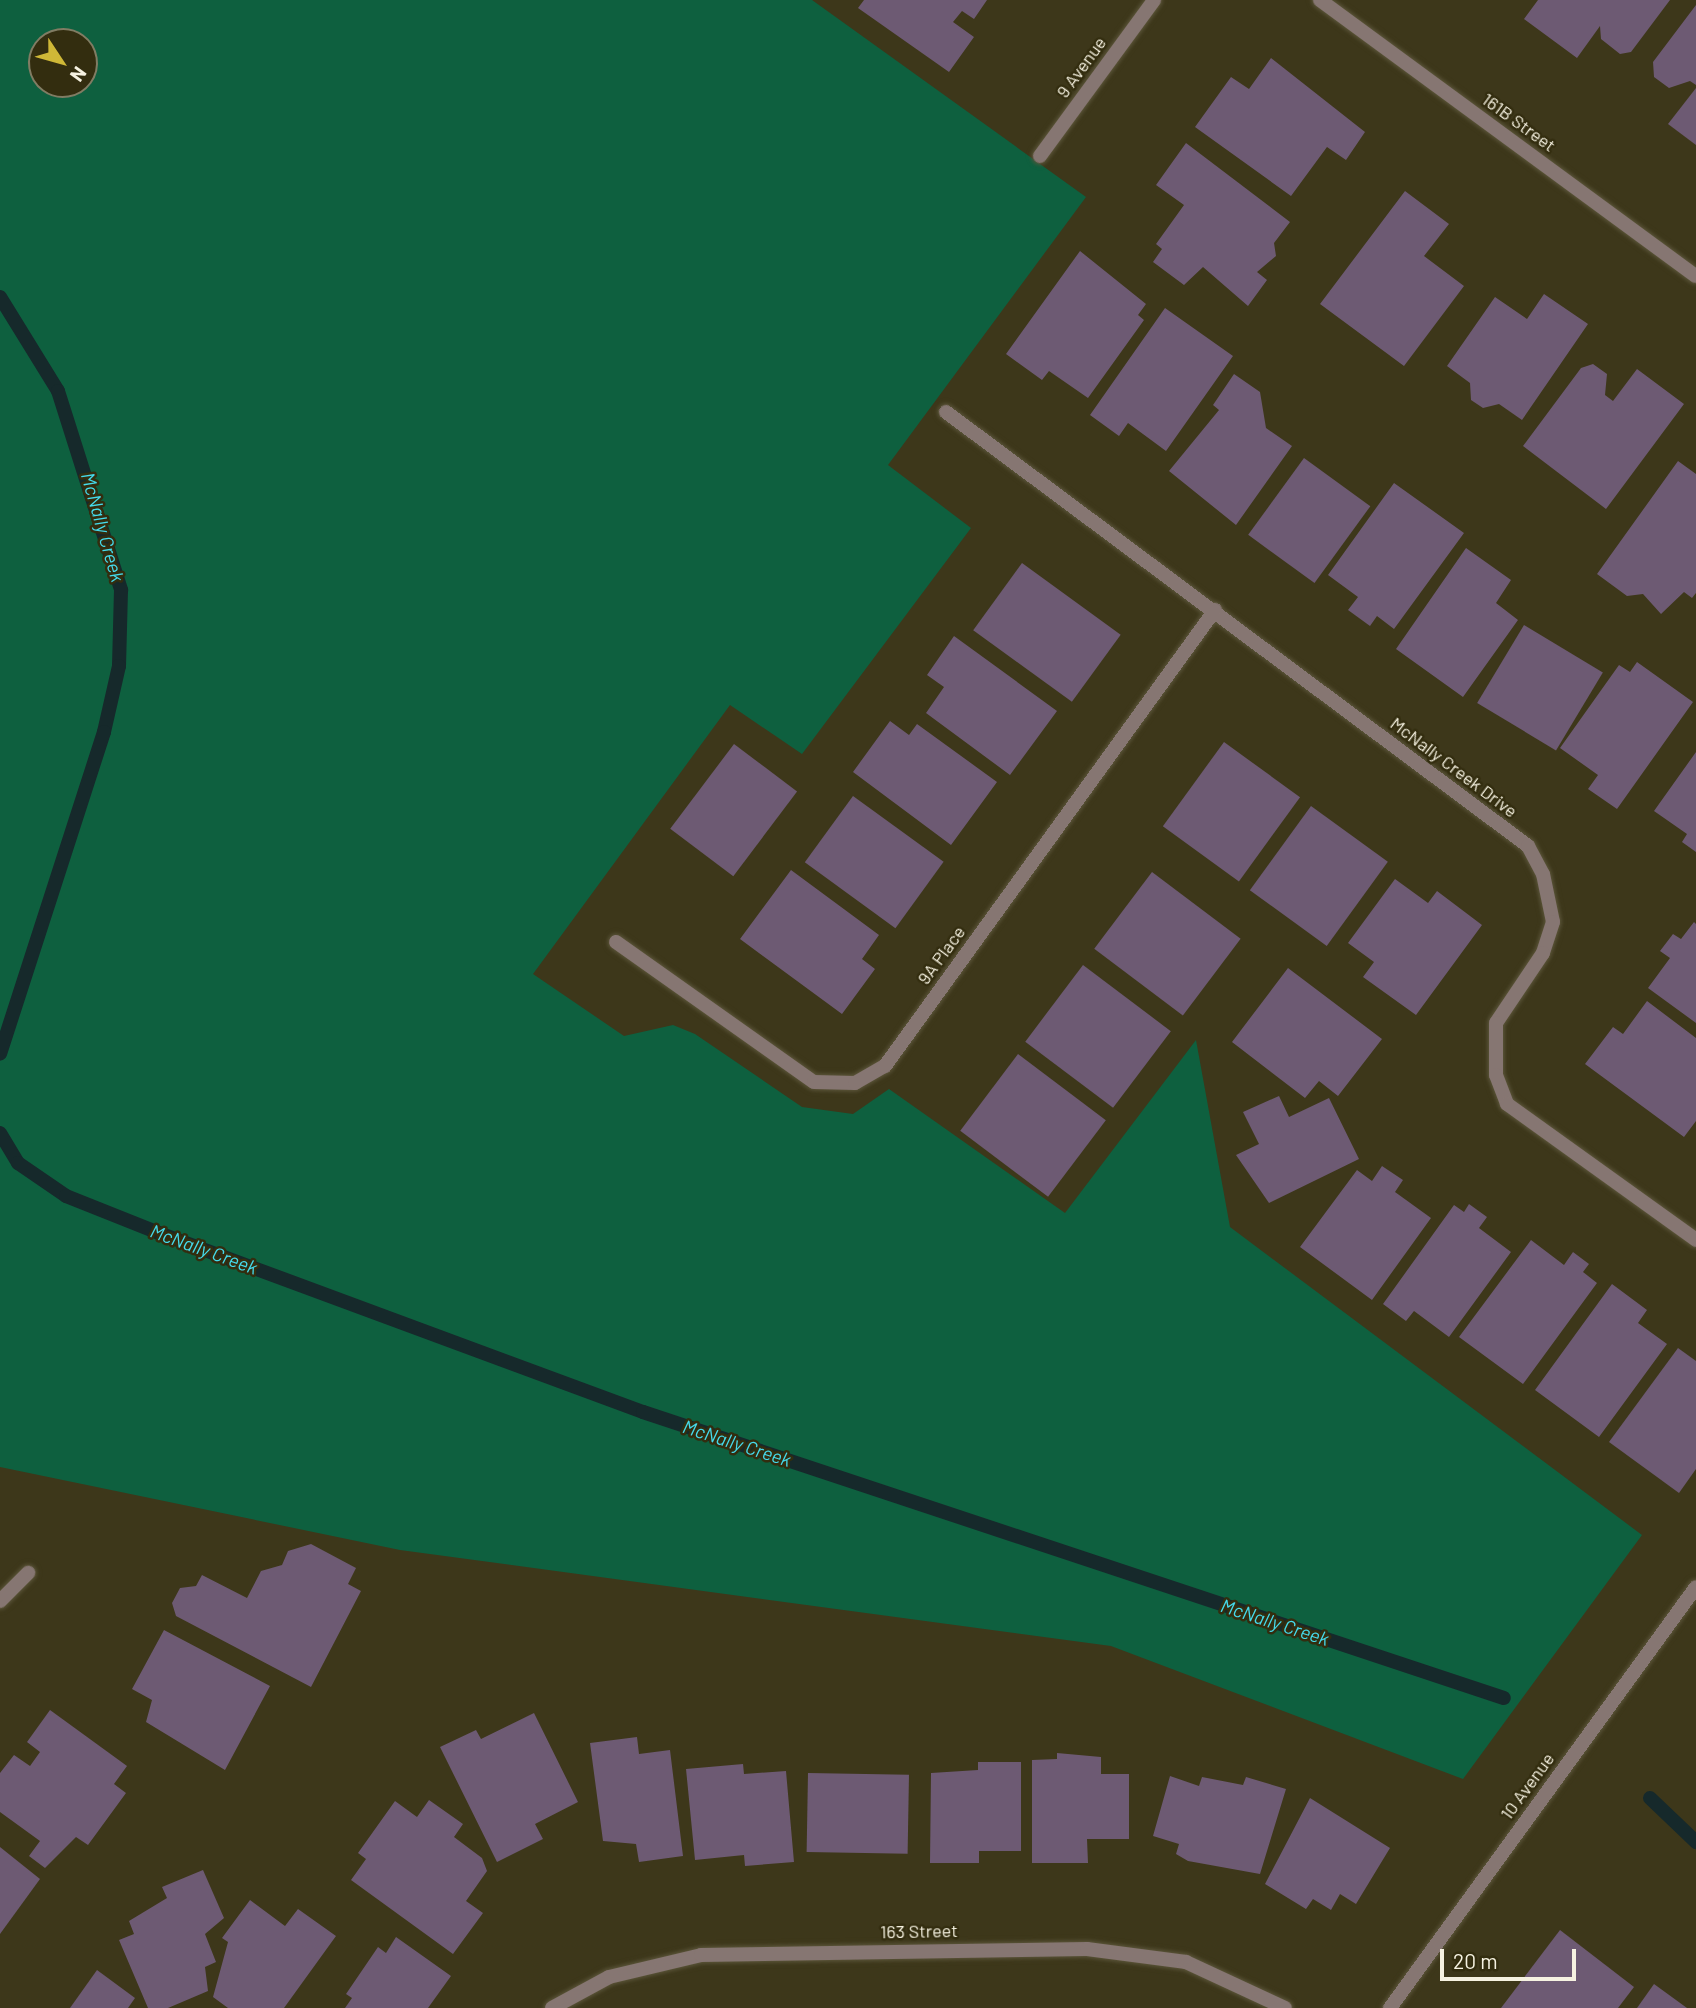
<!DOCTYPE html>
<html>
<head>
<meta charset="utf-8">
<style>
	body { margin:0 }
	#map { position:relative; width:1696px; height:2008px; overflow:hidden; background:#3d371a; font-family:Barlow,sans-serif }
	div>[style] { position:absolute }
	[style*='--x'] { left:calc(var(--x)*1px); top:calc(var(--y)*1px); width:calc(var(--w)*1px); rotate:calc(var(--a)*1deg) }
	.green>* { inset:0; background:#0e603f }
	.stream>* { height:14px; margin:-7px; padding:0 7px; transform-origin:7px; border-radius:7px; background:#16292b }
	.building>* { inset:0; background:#6d5a73; transform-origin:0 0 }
	.roads { filter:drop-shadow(0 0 2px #5b553a) drop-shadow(0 0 2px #5b553a) }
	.minor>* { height:14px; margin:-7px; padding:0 7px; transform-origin:7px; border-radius:7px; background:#867672 }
	.tertiary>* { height:14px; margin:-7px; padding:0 7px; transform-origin:7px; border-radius:7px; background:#867672 }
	span { translate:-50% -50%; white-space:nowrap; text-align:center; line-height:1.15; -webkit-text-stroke:5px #332d0f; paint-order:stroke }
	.street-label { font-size:18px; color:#f6f2e1 }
	.water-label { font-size:19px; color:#45dbec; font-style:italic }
	.north { position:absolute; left:28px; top:28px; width:70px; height:70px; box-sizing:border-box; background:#332d0f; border:2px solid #817c63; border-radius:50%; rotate:126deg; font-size:19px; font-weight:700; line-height:28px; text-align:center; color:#f6f2e1 }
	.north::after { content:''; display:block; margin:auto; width:24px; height:32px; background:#cfb837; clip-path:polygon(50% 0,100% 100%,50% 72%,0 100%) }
	.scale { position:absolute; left:1440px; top:1949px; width:136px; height:32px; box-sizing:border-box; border:4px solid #f6f2e1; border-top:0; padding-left:9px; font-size:21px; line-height:24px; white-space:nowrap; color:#f6f2e1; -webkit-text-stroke:5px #332d0f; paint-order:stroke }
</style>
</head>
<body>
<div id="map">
	<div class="green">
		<div style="clip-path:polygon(evenodd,0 0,812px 0,1086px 197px,888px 465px,971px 528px,802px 754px,730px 705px,533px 974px,624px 1036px,673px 1025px,695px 1034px,802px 1107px,853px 1114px,889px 1089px,1065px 1213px,1196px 1040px,1230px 1227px,1642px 1535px,1463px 1779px,1111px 1646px,400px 1550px,0 1467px,0 0,42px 42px,84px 42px,84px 84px,42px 84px,42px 42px)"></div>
	</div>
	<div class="stream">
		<div style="--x:0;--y:297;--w:110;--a:58.3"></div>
		<div style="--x:58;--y:391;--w:209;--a:72.4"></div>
		<div style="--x:121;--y:590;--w:76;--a:91.5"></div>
		<div style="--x:119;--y:666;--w:68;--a:102.8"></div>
		<div style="--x:104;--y:732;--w:338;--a:107.9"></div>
		<div style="--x:0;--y:1133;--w:35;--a:59"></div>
		<div style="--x:18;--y:1163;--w:58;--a:34.5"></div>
		<div style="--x:66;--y:1196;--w:100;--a:21.7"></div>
		<div style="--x:159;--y:1233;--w:516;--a:20.3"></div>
		<div style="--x:643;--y:1412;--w:907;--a:18.38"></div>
		<div style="--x:1650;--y:1798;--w:64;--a:43.7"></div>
	</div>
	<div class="building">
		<div style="clip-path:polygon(864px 0,987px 0,974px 19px,962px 11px,953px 22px,974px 37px,949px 72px,858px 8px)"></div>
		<div style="clip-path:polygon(1538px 0,1670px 0,1631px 52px,1620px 54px,1601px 39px,1600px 26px,1577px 58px,1524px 19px)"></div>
		<div style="clip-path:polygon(1696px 5px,1696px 85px,1690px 81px,1669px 88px,1654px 77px,1653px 62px)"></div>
		<div style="clip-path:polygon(1271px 58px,1365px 132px,1346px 160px,1327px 147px,1291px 196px,1195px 127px,1231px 77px,1249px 89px)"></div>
		<div style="clip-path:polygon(1696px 88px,1696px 145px,1668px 124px)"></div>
		<div style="clip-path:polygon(1186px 143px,1290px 222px,1274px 243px,1276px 256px,1257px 272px,1267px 280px,1248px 306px,1203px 267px,1184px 285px,1153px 262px,1162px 249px,1156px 244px,1184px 205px,1156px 185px)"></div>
		<div style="clip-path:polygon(1405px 191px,1449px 224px,1424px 256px,1464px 286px,1404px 366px,1320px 304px)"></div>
		<div style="clip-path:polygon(1080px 251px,1146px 304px,1138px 315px,1144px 320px,1088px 398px,1049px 371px,1042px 380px,1006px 354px)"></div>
		<div style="clip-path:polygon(1544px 294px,1588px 324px,1522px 420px,1499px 404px,1483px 408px,1471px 400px,1470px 383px,1447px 366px,1495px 297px,1527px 319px)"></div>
		<div style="clip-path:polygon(1165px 308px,1233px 356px,1166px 451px,1128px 423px,1119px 436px,1090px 415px)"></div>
		<div style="clip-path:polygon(1593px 364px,1607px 374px,1605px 395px,1613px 401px,1637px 369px,1684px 404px,1606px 509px,1523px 446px,1581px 368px)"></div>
		<div style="clip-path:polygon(1234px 374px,1260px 392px,1266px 428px,1292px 446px,1236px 525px,1169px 471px,1219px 410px,1213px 405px)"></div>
		<div style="left:1304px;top:458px;width:82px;height:95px;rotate:36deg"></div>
		<div style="clip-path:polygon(1678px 461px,1696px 474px,1696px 593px,1692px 598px,1684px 592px,1661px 614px,1643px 594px,1627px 596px,1597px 574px)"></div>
		<div style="clip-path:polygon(1394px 483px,1464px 533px,1394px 629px,1377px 616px,1370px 626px,1348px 610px,1358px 597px,1328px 575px)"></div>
		<div style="clip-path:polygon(1466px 548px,1511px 580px,1496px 603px,1518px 620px,1463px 697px,1396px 649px)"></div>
		<div style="left:1022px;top:563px;width:122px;height:83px;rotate:36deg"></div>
		<div style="left:1524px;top:625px;width:92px;height:91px;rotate:31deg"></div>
		<div style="clip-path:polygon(954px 636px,1057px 711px,1010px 775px,926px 713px,944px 687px,927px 675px)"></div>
		<div style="clip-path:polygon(1637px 662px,1693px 702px,1617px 809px,1588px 789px,1598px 775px,1560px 748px,1619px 665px,1630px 672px)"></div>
		<div style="clip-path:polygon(890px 721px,909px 735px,917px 724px,997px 782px,951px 845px,853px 772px)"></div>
		<div style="left:1224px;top:742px;width:94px;height:104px;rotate:36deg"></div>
		<div style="left:734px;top:744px;width:79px;height:106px;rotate:37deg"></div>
		<div style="clip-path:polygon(1696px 752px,1696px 852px,1682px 842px,1687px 834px,1654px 811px)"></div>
		<div style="left:853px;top:796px;width:112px;height:82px;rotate:36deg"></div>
		<div style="left:1311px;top:806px;width:95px;height:104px;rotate:36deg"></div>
		<div style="clip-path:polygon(791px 870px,879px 935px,862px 959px,875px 969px,842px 1014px,740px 939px)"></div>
		<div style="left:1152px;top:872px;width:111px;height:96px;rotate:37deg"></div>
		<div style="clip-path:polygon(1395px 879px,1428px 903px,1437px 891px,1482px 925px,1416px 1015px,1363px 977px,1374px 962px,1348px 943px)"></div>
		<div style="clip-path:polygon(1694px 922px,1696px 924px,1696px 1023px,1648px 988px,1670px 958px,1660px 951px,1673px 934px,1681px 939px)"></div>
		<div style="left:1083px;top:965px;width:110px;height:96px;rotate:37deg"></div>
		<div style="clip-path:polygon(1288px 968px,1382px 1039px,1338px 1096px,1319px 1081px,1305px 1098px,1232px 1042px)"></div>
		<div style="clip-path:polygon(1647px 1001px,1696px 1038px,1696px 1121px,1684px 1137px,1585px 1064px,1613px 1027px,1623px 1034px)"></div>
		<div style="left:1018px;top:1054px;width:110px;height:96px;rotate:37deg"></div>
		<div style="clip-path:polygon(1279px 1096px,1289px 1117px,1329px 1098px,1359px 1159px,1269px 1203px,1236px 1155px,1259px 1144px,1243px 1112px)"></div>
		<div style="clip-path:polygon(1382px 1166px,1403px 1180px,1395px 1192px,1431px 1218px,1372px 1300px,1300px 1247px,1357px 1170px,1372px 1181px)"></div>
		<div style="clip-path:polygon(1469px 1204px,1487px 1217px,1479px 1228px,1511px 1252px,1449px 1337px,1414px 1311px,1406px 1321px,1383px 1304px,1454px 1205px,1464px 1212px)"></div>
		<div style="clip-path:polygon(1531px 1240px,1564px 1265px,1573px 1252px,1589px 1264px,1583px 1272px,1597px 1283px,1523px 1384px,1459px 1337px)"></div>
		<div style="clip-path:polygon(1612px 1284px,1647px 1310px,1638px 1323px,1667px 1344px,1599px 1437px,1535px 1390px)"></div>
		<div style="clip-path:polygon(1678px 1348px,1696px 1361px,1696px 1469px,1679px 1493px,1609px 1442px)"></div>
		<div style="clip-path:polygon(311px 1544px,356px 1568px,348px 1584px,361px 1591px,311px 1687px,176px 1616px,172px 1603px,180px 1588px,196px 1586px,202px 1575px,247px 1598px,261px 1571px,282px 1565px,288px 1551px)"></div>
		<div style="clip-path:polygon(164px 1630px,270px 1686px,225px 1770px,146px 1722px,152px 1700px,132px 1689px)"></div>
		<div style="clip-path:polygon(50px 1710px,127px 1766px,114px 1784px,126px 1793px,88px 1845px,76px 1837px,45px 1868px,29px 1856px,40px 1841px,0 1812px,0 1773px,14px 1755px,30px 1766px,40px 1752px,27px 1742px)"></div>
		<div style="clip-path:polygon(534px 1713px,578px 1802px,535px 1824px,543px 1839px,497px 1862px,440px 1747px,476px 1730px,481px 1739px)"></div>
		<div style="clip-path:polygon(637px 1737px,639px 1754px,670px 1750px,683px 1856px,639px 1862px,636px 1844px,603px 1841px,590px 1743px)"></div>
		<div style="clip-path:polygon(1057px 1753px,1101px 1757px,1101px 1774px,1129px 1774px,1129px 1839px,1087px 1839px,1088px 1863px,1032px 1863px,1032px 1760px,1057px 1759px)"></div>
		<div style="clip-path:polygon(978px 1762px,1021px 1762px,1021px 1851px,979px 1851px,979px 1863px,930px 1863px,931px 1773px,978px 1770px)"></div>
		<div style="clip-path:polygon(743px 1764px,744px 1774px,786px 1771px,794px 1862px,745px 1866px,744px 1855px,695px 1860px,686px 1769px)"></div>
		<div style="left:808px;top:1773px;width:101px;height:79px;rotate:1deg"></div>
		<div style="clip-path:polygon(1170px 1776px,1199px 1786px,1202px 1777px,1243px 1785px,1246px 1777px,1286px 1789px,1260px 1874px,1188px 1861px,1176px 1854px,1179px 1844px,1153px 1836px)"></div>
		<div style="clip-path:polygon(1310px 1798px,1390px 1848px,1356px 1904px,1340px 1894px,1331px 1910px,1313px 1899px,1306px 1909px,1265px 1884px)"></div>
		<div style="clip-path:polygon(429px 1800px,463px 1824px,454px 1837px,482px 1858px,487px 1871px,466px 1901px,483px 1913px,453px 1954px,351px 1880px,366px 1859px,358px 1853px,395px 1801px,417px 1817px)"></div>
		<div style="clip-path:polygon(0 1847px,40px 1879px,0 1934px)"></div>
		<div style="clip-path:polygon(203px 1870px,224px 1918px,205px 1934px,216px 1962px,205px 1967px,208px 1991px,168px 2008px,148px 2008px,119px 1940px,134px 1934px,129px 1921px,167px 1898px,162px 1887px)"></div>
		<div style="clip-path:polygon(250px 1900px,285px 1926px,298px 1909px,336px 1936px,284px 2008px,228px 2008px,213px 1997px,228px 1942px,222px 1938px)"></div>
		<div style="clip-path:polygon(1560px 1930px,1634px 1987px,1618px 2008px,1501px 2008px)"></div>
		<div style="clip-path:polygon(396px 1937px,451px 1976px,428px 2008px,345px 2008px,352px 1998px,346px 1994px,378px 1947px,386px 1953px)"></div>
		<div style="clip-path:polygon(97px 1970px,135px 1998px,128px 2008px,70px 2008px)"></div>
		<div style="clip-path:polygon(1654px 1984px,1687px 2008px,1637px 2008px)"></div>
	</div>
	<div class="roads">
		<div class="minor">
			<div style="--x:1320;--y:0;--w:466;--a:36.3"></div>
			<div style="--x:1040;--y:156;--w:193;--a:-53.8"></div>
			<div style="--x:946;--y:412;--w:726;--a:36.71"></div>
			<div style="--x:1528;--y:846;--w:32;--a:62"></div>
			<div style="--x:1543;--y:874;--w:49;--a:78.2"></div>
			<div style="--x:1553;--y:922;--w:33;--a:108"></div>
			<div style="--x:1543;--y:953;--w:84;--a:123.9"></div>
			<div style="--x:1496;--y:1023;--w:52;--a:90"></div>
			<div style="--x:1496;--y:1075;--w:31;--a:69"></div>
			<div style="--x:1507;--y:1104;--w:233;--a:35.7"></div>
			<div style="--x:616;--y:942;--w:242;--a:35.3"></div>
			<div style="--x:814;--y:1082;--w:41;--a:1.4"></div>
			<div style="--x:855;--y:1083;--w:34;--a:-30"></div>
			<div style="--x:885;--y:1066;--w:563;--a:-54.11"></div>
			<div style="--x:0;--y:1601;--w:40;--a:-45"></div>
			<div style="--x:552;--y:2008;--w:65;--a:-28.5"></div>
			<div style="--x:609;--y:1977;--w:95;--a:-13.4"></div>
			<div style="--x:701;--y:1955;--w:386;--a:-0.9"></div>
			<div style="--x:1087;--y:1949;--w:100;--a:7.5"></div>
			<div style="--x:1186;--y:1962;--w:109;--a:24.9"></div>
		</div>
		<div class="tertiary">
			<div style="--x:1390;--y:2008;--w:520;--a:-53.99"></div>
		</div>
	</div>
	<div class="street-label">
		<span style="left:1081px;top:67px;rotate:-54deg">9 Avenue</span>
		<span style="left:1519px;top:122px;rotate:36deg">161B Street</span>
		<span style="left:1454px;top:767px;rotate:37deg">McNally Creek Drive</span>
		<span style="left:941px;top:955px;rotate:-54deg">9A Place</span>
		<span style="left:1527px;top:1786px;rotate:-54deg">10 Avenue</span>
		<span style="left:919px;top:1931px;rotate:-1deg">163 Street</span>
	</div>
	<div class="water-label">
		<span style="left:103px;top:527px;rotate:74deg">McNally Creek</span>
		<span style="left:204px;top:1249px;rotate:20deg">McNally Creek</span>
		<span style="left:737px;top:1443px;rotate:18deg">McNally Creek</span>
		<span style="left:1275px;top:1622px;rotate:18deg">McNally Creek</span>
	</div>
	<div class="north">N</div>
	<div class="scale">20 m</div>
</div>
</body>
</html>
